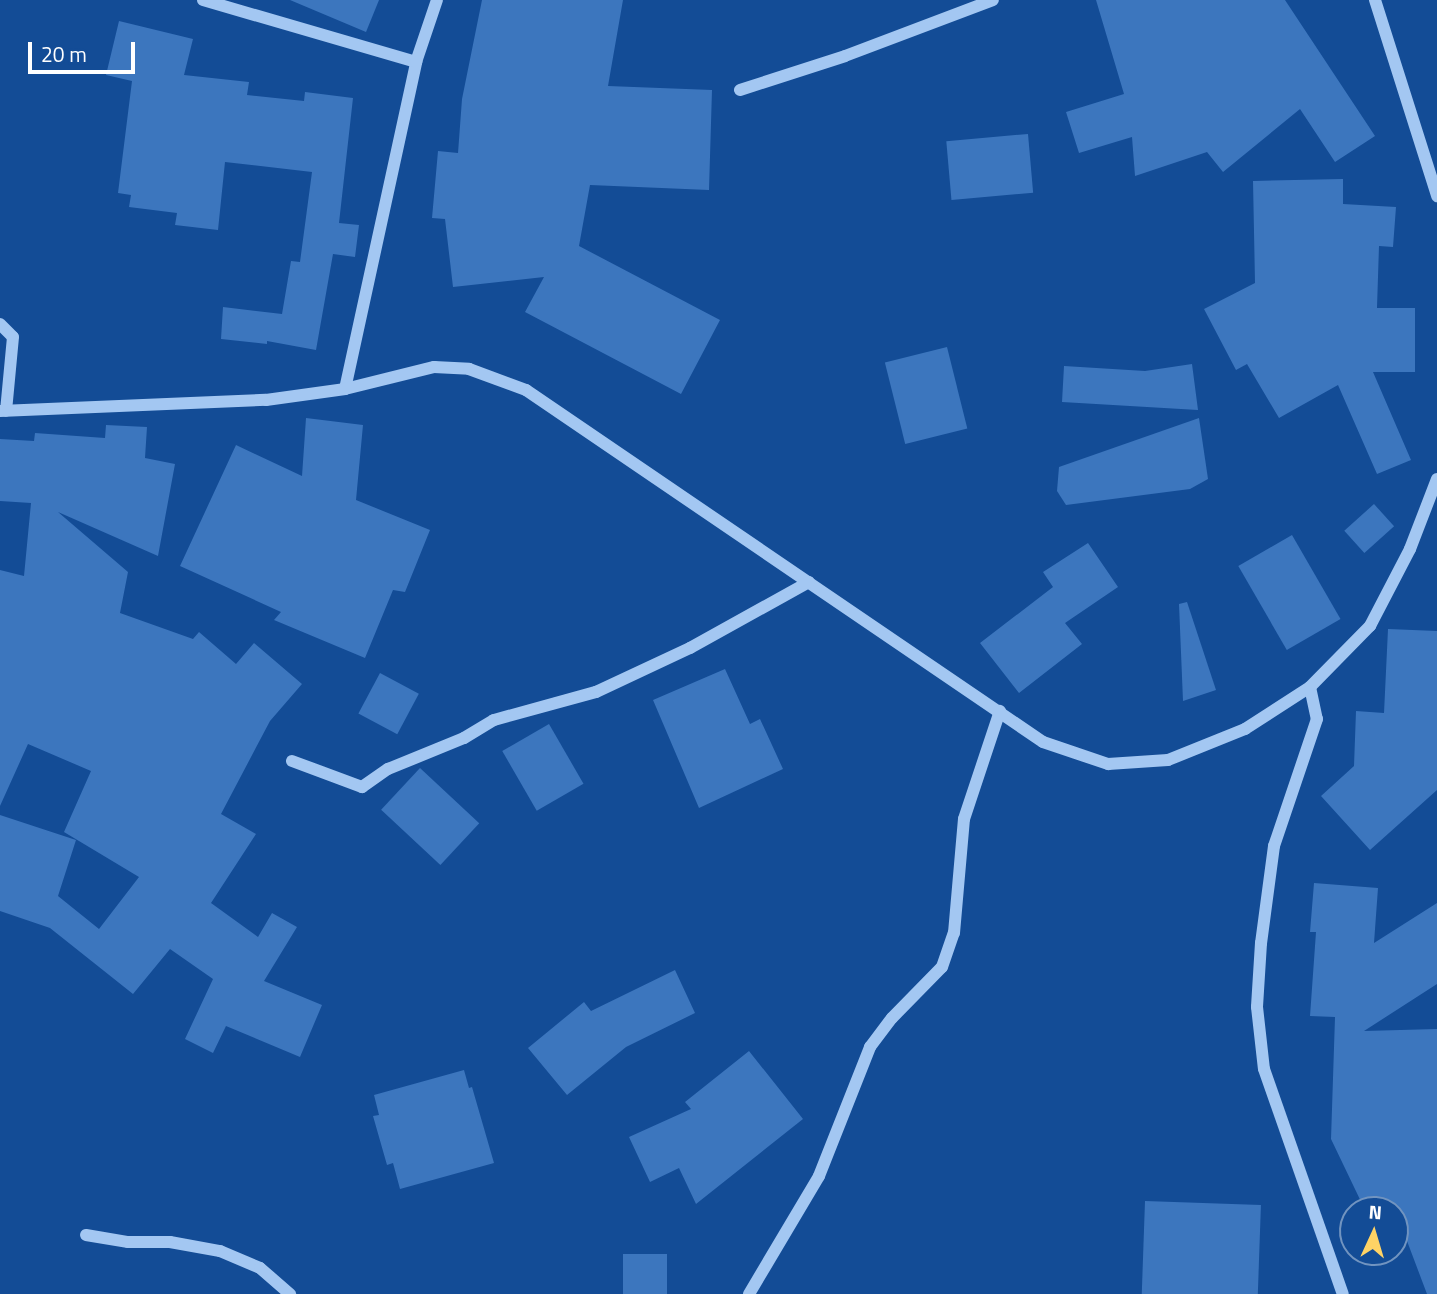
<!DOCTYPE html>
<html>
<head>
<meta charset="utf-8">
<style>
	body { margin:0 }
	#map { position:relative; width:1437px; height:1294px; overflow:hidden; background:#134c96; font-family:"Titillium Web",sans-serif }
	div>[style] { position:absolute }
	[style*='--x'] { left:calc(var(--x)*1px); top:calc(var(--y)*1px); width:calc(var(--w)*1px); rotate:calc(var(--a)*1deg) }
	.building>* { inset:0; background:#3c76be; transform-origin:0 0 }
	.minor>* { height:12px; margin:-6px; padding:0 6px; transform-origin:6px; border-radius:6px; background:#a3c7f2 }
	span { translate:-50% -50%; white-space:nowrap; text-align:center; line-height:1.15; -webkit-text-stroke:7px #134c96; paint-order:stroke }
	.north { position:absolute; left:1339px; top:1196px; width:70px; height:70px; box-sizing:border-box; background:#134c96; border:2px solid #7194c0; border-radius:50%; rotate:4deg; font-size:19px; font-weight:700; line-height:28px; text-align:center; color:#fff }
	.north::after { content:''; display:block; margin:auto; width:24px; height:32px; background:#ffd365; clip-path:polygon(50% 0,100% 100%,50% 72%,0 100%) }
	.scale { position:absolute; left:28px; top:42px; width:107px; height:32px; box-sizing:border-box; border:4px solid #fff; border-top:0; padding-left:9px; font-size:21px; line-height:24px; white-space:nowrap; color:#fff; -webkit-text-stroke:5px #134c96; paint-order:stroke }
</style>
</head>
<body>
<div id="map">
	<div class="building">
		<div style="clip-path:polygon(290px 0,379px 0,366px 32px)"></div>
		<div style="clip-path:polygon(482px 0,623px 0,608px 86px,712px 90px,709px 190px,590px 185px,579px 246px,720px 320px,681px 394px,525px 312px,544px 277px,453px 287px,445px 219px,432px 218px,438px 151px,458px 153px,462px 99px)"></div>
		<div style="clip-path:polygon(1096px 0,1285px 0,1375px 136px,1335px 162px,1300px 109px,1223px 172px,1207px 152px,1135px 176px,1132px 137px,1079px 153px,1066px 112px,1124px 94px)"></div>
		<div style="clip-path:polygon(119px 21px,193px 39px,184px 75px,249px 82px,247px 95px,304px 101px,305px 92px,353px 98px,339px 223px,359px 225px,355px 257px,333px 254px,316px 350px,267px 341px,267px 344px,221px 339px,223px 307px,282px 314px,291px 261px,300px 262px,312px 172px,225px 162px,218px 230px,175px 225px,177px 213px,129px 207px,131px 195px,118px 193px,132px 81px,106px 75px)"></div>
		<div style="left:1028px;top:134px;width:59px;height:82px;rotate:85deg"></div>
		<div style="clip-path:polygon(1343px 179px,1343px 204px,1396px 207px,1393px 247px,1379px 246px,1377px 308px,1415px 308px,1415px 372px,1373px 372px,1411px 460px,1377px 474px,1338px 385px,1279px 418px,1247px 364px,1236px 370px,1204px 309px,1255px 283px,1253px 181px)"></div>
		<div style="left:947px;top:347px;width:84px;height:64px;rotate:76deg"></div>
		<div style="clip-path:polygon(1192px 364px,1198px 410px,1062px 402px,1064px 366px,1145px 371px)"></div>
		<div style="clip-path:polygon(306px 418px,363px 425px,356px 500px,430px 530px,405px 592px,393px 590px,365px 658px,274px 620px,281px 612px,180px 566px,236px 445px,302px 476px)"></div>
		<div style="clip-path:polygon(1199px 418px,1208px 479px,1190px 489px,1066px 505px,1057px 491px,1059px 467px)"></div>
		<div style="clip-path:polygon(106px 425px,147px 427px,145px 458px,175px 464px,158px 556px,58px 512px,128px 572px,120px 613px,193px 639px,199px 632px,236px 664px,254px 643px,302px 684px,270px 721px,221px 814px,256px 834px,211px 903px,258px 937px,272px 913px,297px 927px,264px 981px,322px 1005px,300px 1057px,226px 1026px,213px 1053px,185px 1039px,213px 979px,170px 949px,133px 994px,50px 928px,0 911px,0 815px,76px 840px,58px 896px,99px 929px,139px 877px,64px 832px,91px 771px,28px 744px,0 806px,0 570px,24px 576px,31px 503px,0 501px,0 439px,34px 441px,35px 433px,105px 438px)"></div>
		<div style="left:1374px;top:504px;width:30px;height:40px;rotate:48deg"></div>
		<div style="left:1292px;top:535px;width:97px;height:62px;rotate:60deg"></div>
		<div style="clip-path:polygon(1088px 543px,1118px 587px,1065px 623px,1082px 644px,1019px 693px,980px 643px,1053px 587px,1043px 572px)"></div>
		<div style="clip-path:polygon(1187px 602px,1216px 690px,1183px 701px,1179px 604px)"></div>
		<div style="clip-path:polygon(1388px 629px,1437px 631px,1437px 790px,1370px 850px,1321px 796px,1354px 766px,1356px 711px,1384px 713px)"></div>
		<div style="clip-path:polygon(725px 669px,750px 724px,760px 719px,783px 769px,699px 808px,653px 700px)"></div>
		<div style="left:380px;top:673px;width:44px;height:46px;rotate:28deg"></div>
		<div style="left:549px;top:724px;width:69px;height:54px;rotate:60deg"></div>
		<div style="left:420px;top:768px;width:81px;height:57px;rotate:43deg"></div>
		<div style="clip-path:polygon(1314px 883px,1378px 888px,1374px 943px,1437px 903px,1437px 984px,1364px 1031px,1437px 1029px,1437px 1294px,1427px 1294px,1407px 1241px,1395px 1246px,1395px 1210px,1365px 1210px,1331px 1139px,1335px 1017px,1310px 1016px,1316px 932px,1310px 932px)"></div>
		<div style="clip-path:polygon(675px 970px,695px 1013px,626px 1047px,567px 1095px,528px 1048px,584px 1002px,591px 1011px)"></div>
		<div style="clip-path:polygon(749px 1051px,803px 1119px,696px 1204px,679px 1168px,650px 1182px,629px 1137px,691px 1109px,685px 1102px)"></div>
		<div style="clip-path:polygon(464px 1070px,469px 1088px,472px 1087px,494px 1163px,400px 1189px,393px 1163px,387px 1165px,373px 1116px,379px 1115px,374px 1095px)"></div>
		<div style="left:1145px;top:1201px;width:116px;height:93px;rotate:2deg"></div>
		<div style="left:623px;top:1254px;width:44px;height:40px"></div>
	</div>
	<div class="minor">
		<div style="--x:203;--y:0;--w:222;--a:16.2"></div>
		<div style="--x:1375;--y:0;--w:206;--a:72.4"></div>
		<div style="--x:740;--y:90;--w:110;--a:-17.9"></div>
		<div style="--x:845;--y:56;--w:158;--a:-20.7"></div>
		<div style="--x:0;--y:324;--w:18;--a:45"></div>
		<div style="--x:13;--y:337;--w:74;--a:95.4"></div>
		<div style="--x:345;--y:389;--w:335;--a:-77.7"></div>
		<div style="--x:416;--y:62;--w:65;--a:-71.3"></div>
		<div style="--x:0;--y:411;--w:266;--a:-2.4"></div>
		<div style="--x:266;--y:400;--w:80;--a:-7.9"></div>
		<div style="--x:345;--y:389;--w:92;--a:-13.9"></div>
		<div style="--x:434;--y:367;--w:35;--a:3"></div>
		<div style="--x:469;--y:369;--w:61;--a:20.2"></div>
		<div style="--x:526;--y:390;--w:625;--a:34.25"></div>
		<div style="--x:1043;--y:742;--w:69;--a:18.7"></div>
		<div style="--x:1108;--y:764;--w:60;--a:-3.8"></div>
		<div style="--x:1168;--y:760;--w:83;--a:-21.9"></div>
		<div style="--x:1245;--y:729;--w:77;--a:-32.9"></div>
		<div style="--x:1310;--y:687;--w:86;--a:-45.5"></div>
		<div style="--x:1370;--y:626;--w:87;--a:-62.5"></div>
		<div style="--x:1410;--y:549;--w:75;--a:-68.9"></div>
		<div style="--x:1310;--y:687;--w:33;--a:78"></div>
		<div style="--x:1317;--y:719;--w:134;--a:108.7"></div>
		<div style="--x:1274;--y:846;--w:98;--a:97.6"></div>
		<div style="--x:1261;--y:943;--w:64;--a:93.6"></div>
		<div style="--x:1257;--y:1007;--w:62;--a:83.6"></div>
		<div style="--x:1264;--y:1069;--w:238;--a:70.7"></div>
		<div style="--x:292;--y:761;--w:75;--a:20.4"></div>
		<div style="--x:362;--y:787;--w:32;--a:-35"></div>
		<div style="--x:388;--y:769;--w:82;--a:-22.2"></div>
		<div style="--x:464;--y:738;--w:35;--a:-31"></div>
		<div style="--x:494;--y:720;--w:106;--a:-15.4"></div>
		<div style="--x:596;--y:692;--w:104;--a:-25.1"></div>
		<div style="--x:690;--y:648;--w:136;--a:-29"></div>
		<div style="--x:86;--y:1235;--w:43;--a:9.5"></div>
		<div style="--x:128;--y:1242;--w:42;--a:0"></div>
		<div style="--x:170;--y:1242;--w:51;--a:10.2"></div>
		<div style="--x:220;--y:1251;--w:43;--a:23"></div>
		<div style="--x:260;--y:1268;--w:40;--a:41"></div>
		<div style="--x:749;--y:1294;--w:137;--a:-59.3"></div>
		<div style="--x:819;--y:1176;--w:139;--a:-68.4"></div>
		<div style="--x:870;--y:1047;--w:36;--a:-53"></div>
		<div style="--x:892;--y:1018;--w:71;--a:-45.6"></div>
		<div style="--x:942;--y:967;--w:36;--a:-71"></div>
		<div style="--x:954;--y:933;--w:114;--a:-85"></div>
		<div style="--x:964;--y:819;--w:114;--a:-71.6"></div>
	</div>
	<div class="north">N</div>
	<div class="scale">20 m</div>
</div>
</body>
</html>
